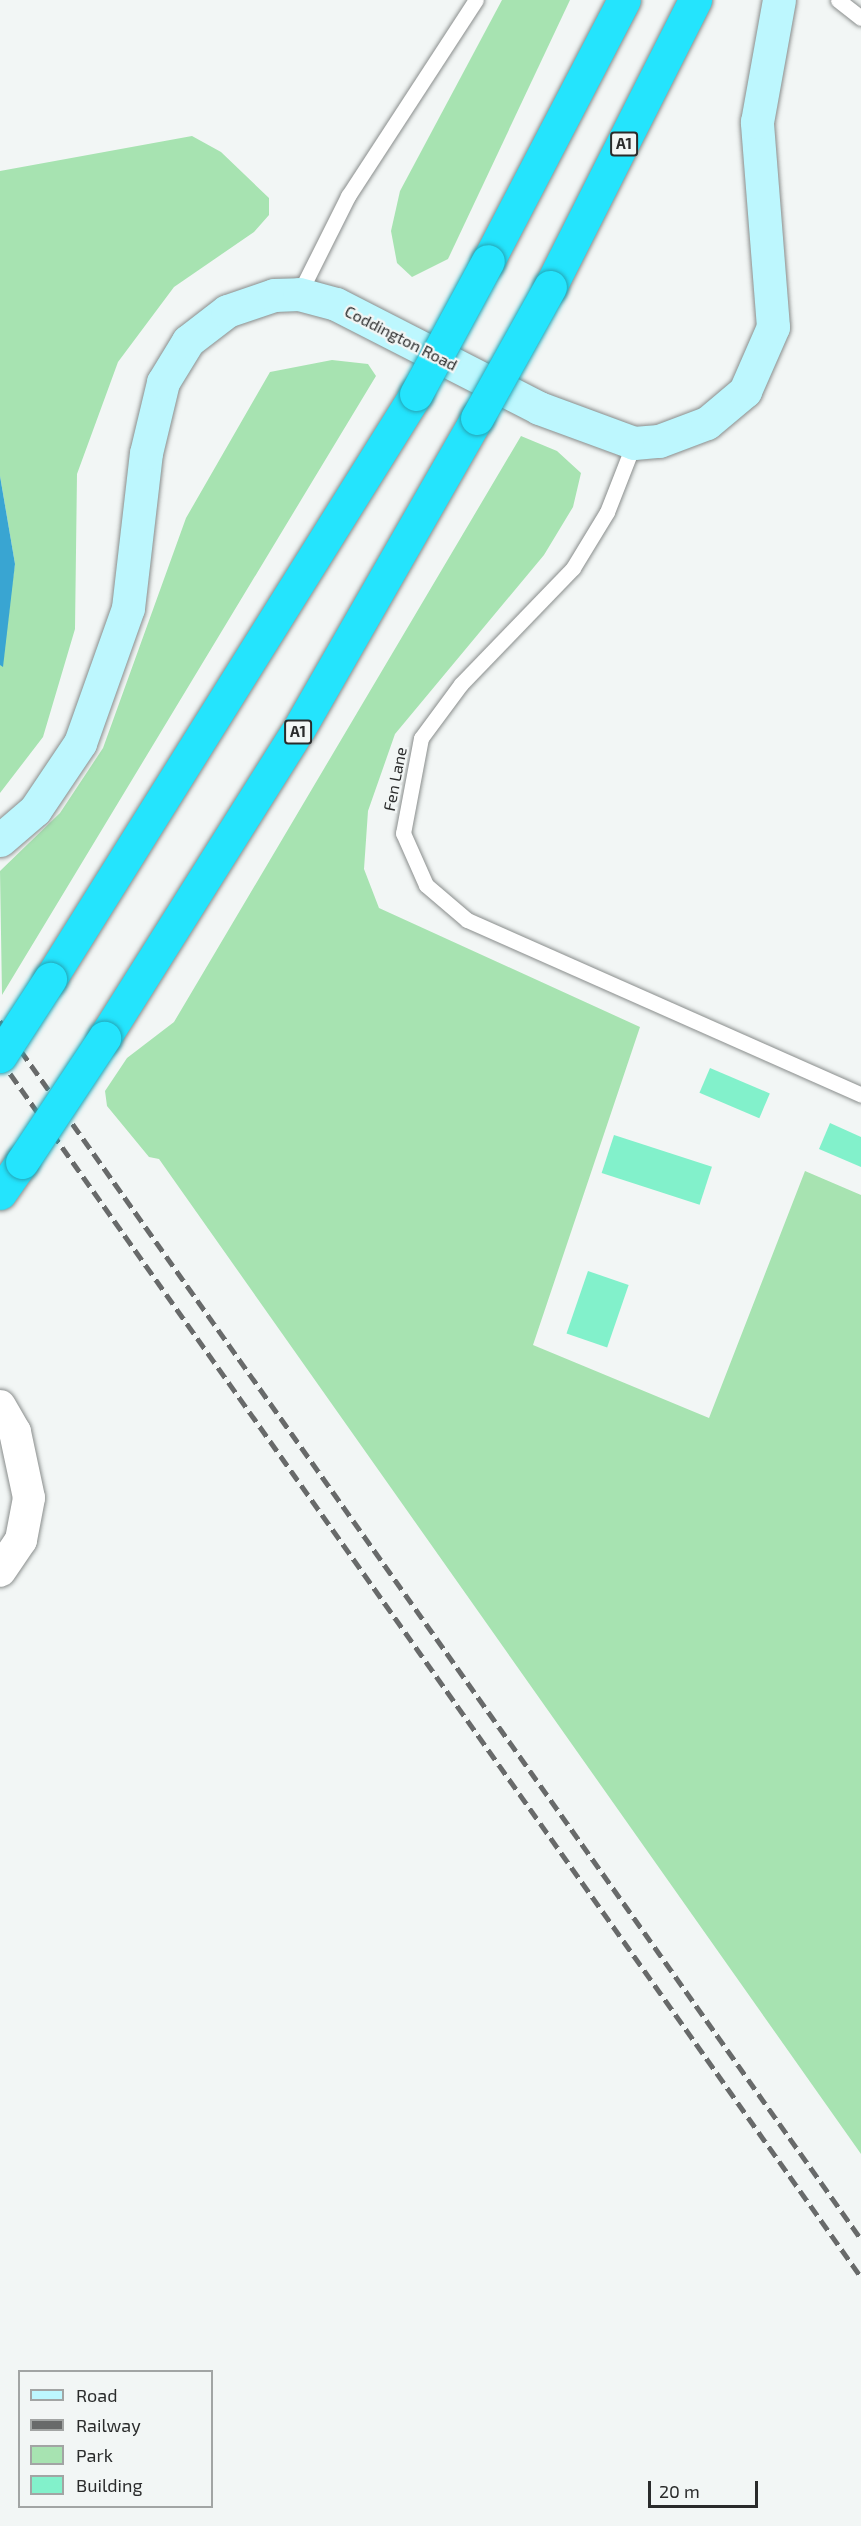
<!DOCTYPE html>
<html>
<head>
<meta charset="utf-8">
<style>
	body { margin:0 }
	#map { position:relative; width:861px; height:2526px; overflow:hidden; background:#f2f6f5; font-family:"Exo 2",sans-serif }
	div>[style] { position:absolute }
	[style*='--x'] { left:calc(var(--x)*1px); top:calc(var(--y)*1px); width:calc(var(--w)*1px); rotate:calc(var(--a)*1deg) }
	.green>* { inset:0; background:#a7e3b1 }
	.water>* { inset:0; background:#39a5d2 }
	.building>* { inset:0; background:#82f1cb; transform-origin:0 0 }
	.roads { filter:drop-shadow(0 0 2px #898d8c) drop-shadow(0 0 2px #898d8c) }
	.lane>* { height:15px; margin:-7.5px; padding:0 7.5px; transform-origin:7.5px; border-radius:7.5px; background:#fff }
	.street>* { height:32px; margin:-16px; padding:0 16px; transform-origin:16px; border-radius:16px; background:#fff }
	.secondary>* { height:33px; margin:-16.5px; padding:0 16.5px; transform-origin:16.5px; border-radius:16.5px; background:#bdf7fe }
	.highway>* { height:33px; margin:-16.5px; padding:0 16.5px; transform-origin:16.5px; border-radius:16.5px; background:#24e4fd }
	.rail>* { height:4.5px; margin-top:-2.25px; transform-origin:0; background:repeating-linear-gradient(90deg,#686a6a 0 12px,transparent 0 18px) }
	.bridges { filter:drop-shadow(0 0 2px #26a3b4) drop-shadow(0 0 2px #26a3b4) }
	.highway-bridge>* { height:33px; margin:-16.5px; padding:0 16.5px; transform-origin:16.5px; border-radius:16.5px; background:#24e4fd }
	span { translate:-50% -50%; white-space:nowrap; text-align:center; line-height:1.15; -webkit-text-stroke:4.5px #f2f6f5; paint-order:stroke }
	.shield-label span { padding:2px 4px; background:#f2f6f5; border:2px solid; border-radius:4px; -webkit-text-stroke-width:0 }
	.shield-label { font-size:15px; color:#2a2b2b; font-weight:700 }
	.street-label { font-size:16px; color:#2a2b2b }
	.legend { position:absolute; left:18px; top:2370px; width:195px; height:138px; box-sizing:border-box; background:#f2f6f5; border:2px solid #a2a5a4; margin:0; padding:8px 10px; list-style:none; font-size:18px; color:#2a2b2b }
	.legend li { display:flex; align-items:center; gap:12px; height:30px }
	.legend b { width:30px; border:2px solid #a2a5a4 }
	.scale { position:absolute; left:648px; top:2481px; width:110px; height:27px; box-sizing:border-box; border:3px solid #2a2b2b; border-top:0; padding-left:8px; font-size:18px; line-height:21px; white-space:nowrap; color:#2a2b2b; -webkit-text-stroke:4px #f2f6f5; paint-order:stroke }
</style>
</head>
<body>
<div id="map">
	<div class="green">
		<div style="clip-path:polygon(502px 0,570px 0,448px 259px,412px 277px,397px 263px,391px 231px,400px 191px)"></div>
		<div style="clip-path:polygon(192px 136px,221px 152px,269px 198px,269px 215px,254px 232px,174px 287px,118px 362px,77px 474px,75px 629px,43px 737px,0 793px,0 665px,15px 564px,0 476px,0 171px)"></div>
		<div style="clip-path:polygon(332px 360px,368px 364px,376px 376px,2px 995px,0 871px,60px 813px,103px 748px,186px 518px,270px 372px)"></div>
		<div style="clip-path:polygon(521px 436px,557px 451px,581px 473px,573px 507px,544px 555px,395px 734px,368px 811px,364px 869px,379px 908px,640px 1027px,533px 1345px,709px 1418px,805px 1171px,861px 1195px,861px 2154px,159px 1159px,149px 1157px,107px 1106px,105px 1091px,127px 1058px,174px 1022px)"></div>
	</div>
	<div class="water">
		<div style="clip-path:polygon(0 476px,15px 564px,3px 667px,0 665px)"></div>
	</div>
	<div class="building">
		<div style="left:710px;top:1068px;width:65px;height:27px;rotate:23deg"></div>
		<div style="clip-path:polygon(830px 1123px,861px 1137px,861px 1167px,819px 1149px)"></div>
		<div style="left:614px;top:1135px;width:103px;height:40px;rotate:18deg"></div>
		<div style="left:588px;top:1271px;width:43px;height:66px;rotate:19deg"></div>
	</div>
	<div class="roads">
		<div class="lane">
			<div style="--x:838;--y:0;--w:29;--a:38"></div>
			<div style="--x:299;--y:294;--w:110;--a:-63.4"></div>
			<div style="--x:348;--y:196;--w:234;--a:-56.9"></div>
			<div style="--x:634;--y:443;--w:74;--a:111.4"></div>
			<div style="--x:607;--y:512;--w:66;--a:121.3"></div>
			<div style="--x:573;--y:568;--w:161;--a:134"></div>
			<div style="--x:461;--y:684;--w:67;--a:126.5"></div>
			<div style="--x:421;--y:738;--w:97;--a:100.7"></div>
			<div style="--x:403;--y:833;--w:57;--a:66.1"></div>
			<div style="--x:426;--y:885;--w:54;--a:40.5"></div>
			<div style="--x:467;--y:920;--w:431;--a:23.9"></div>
		</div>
		<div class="street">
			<div style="--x:0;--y:1406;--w:30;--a:60"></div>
			<div style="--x:15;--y:1432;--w:67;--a:78"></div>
			<div style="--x:29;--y:1498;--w:43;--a:100.8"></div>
			<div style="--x:21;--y:1540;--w:37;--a:124"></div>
		</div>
		<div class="secondary">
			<div style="--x:0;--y:840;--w:46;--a:-40.6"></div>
			<div style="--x:35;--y:810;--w:81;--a:-56.1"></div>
			<div style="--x:80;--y:743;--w:143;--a:-70.4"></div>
			<div style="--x:128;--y:608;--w:156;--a:-83.4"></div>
			<div style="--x:146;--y:453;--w:73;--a:-76.5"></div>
			<div style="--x:163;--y:382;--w:48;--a:-58.6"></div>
			<div style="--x:188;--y:341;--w:49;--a:-37.6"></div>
			<div style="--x:227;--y:311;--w:50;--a:-18.8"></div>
			<div style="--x:274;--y:295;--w:25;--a:-2"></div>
			<div style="--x:299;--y:294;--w:38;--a:15"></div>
			<div style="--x:336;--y:304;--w:228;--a:27.1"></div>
			<div style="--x:539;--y:408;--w:101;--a:20.2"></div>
			<div style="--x:634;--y:443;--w:25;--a:-5"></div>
			<div style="--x:659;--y:441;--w:51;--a:-20.6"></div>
			<div style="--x:707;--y:423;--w:50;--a:-40.1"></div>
			<div style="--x:745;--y:391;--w:70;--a:-66.4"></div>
			<div style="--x:773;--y:327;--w:206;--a:-94.5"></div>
			<div style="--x:757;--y:122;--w:124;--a:-79.8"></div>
		</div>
		<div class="highway">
			<div style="--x:488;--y:261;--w:294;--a:-62.5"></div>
			<div style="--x:550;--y:287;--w:322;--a:-63.2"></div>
			<div style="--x:50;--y:979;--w:690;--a:-57.97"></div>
			<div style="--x:104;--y:1038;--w:362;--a:-57.8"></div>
			<div style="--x:297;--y:732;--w:362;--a:-60.2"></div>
			<div style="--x:0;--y:1193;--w:38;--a:-55"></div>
		</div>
	</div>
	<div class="rail">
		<div style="--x:0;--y:1021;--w:1492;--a:54.74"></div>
		<div style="--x:0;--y:1059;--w:1492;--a:54.74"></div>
	</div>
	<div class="bridges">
		<div class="highway-bridge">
			<div style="--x:416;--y:394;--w:151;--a:-61.6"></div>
			<div style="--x:477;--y:418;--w:150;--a:-60.9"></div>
			<div style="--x:0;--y:1056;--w:92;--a:-57"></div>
			<div style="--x:22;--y:1162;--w:149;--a:-56.5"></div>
		</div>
	</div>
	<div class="shield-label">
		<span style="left:624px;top:144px">A1</span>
		<span style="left:298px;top:732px">A1</span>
	</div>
	<div class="street-label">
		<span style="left:401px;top:338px;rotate:27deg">Coddington Road</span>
		<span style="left:395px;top:779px;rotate:-79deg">Fen Lane</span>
	</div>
	<ul class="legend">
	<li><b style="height:8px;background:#bdf7fe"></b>Road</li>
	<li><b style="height:8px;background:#686a6a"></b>Railway</li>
	<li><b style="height:16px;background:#a7e3b1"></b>Park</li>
	<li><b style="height:16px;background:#82f1cb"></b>Building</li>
	</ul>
	<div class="scale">20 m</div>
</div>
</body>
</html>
